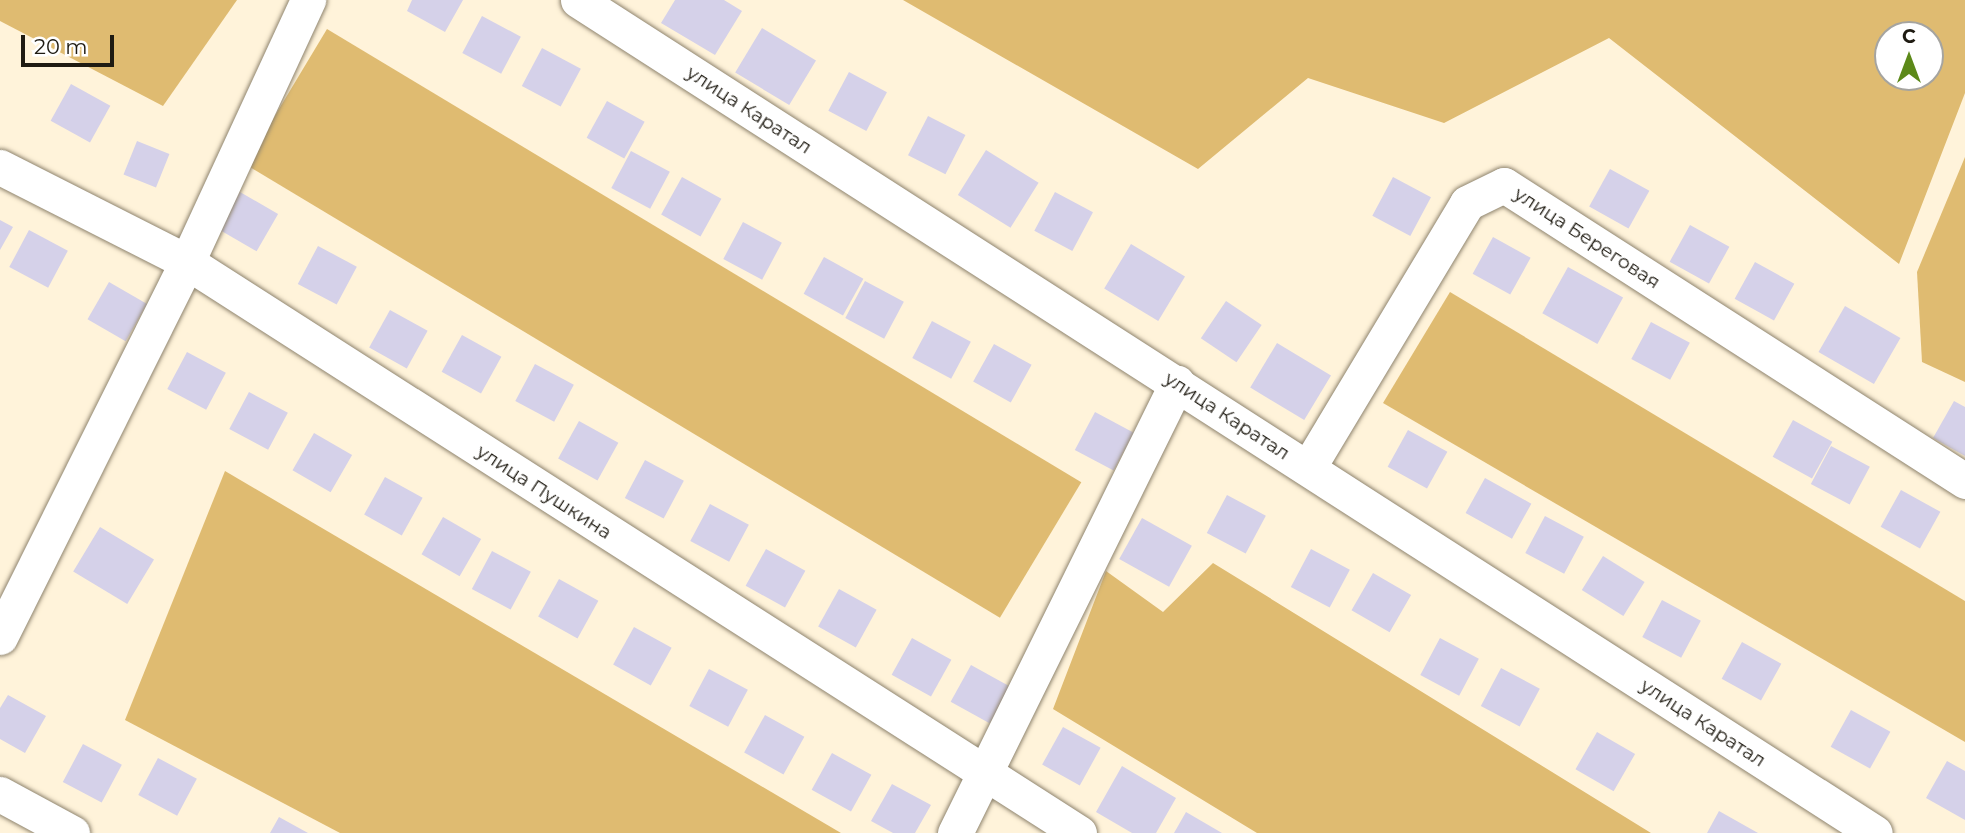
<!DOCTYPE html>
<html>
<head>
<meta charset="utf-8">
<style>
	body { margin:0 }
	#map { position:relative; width:1965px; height:833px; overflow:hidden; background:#fff3da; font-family:Montserrat,sans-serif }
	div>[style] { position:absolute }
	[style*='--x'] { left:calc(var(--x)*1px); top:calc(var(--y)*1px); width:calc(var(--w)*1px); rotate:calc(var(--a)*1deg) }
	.green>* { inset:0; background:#dfbb71; transform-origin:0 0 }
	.building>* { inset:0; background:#d5d1e9; transform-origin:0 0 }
	.roads { filter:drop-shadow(0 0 2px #8f846e) drop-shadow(0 0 2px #8f846e) }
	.street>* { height:35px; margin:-17.5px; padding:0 17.5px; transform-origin:17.5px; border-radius:17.5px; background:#fff }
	span { translate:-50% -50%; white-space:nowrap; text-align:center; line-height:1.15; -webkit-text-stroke:6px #fff; paint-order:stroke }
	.street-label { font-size:19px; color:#1f1b12 }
	.north { position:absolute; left:1874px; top:21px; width:70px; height:70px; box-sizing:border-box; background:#fff; border:2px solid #a5a4a0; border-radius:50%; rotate:0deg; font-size:19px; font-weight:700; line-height:28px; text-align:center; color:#1f1b12 }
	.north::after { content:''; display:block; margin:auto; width:24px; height:32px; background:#5c8919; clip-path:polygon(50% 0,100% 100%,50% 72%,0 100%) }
	.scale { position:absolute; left:21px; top:35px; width:93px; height:32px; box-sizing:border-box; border:4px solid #1f1b12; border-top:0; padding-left:9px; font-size:21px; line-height:24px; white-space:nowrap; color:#1f1b12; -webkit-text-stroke:5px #fff; paint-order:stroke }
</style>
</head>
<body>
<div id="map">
	<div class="green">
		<div style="clip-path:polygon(0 0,237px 0,163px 106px,0 21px)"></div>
		<div style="clip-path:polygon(evenodd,903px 0,1965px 0,1965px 93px,1899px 264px,1609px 38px,1444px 123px,1308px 78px,1198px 169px,903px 0,1888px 35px,1930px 35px,1930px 77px,1888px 77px,1888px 35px)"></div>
		<div style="left:327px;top:29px;width:880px;height:158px;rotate:31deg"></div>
		<div style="clip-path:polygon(1965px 157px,1965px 382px,1922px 362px,1917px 272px)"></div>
		<div style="clip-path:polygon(1450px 292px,1965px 601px,1965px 742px,1383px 403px)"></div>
		<div style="clip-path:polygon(225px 471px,841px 833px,340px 833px,125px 720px)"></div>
		<div style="clip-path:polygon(1213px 563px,1651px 833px,1257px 833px,1053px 709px,1106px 571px,1163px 612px)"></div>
	</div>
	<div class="building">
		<div style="clip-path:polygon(412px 0,463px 0,445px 32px,407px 11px)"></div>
		<div style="clip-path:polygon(675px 0,724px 0,742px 11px,715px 55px,661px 23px)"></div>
		<div style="left:482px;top:16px;width:44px;height:42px;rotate:28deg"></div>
		<div style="left:762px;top:28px;width:63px;height:52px;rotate:31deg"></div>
		<div style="left:542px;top:48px;width:44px;height:43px;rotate:28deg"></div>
		<div style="left:849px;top:72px;width:43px;height:44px;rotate:28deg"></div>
		<div style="left:71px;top:84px;width:45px;height:42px;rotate:29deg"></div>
		<div style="left:607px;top:101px;width:43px;height:42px;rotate:29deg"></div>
		<div style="left:928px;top:116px;width:42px;height:44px;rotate:27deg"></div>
		<div style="left:137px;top:141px;width:35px;height:36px;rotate:22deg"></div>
		<div style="left:986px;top:150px;width:62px;height:53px;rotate:32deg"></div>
		<div style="left:631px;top:151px;width:44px;height:42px;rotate:28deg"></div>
		<div style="left:1610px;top:169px;width:45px;height:43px;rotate:29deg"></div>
		<div style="left:682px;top:177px;width:45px;height:43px;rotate:29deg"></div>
		<div style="left:1393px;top:177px;width:43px;height:44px;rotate:28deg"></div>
		<div style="left:240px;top:192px;width:44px;height:43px;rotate:30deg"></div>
		<div style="left:1055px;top:192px;width:43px;height:44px;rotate:28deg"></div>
		<div style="clip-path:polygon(0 220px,13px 227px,0 250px)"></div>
		<div style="left:743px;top:222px;width:44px;height:42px;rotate:28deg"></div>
		<div style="left:1690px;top:225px;width:45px;height:42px;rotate:29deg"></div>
		<div style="left:29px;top:230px;width:44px;height:42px;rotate:28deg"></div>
		<div style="left:1493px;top:237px;width:43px;height:42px;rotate:29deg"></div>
		<div style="left:1131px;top:244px;width:63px;height:52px;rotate:31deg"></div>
		<div style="left:318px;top:246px;width:44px;height:43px;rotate:28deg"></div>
		<div style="left:824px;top:257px;width:45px;height:42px;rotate:29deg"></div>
		<div style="left:1755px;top:262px;width:45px;height:42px;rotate:29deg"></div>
		<div style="left:1568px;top:267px;width:63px;height:53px;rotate:29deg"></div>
		<div style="left:865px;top:281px;width:44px;height:42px;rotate:28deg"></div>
		<div style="left:109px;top:282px;width:44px;height:43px;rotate:30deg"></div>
		<div style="left:1226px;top:301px;width:43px;height:45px;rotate:34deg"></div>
		<div style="left:1845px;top:306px;width:64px;height:53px;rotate:30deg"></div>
		<div style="left:390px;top:310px;width:43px;height:43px;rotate:29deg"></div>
		<div style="left:932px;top:321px;width:44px;height:42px;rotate:28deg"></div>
		<div style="left:1651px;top:322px;width:44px;height:42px;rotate:28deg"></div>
		<div style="left:462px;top:335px;width:45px;height:42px;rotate:29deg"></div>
		<div style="left:1277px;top:343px;width:63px;height:52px;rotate:31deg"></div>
		<div style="left:994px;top:344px;width:43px;height:43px;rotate:29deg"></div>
		<div style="left:187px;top:352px;width:44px;height:42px;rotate:28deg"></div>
		<div style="left:535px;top:364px;width:44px;height:42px;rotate:28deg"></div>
		<div style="left:249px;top:392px;width:44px;height:42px;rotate:28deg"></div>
		<div style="clip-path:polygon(1954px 401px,1965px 407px,1965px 456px,1933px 438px)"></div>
		<div style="left:1095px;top:412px;width:44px;height:43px;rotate:28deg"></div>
		<div style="left:1793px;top:420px;width:45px;height:42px;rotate:29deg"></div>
		<div style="left:579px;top:421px;width:45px;height:43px;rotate:29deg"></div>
		<div style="left:1408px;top:430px;width:45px;height:42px;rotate:29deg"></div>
		<div style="left:314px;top:433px;width:44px;height:43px;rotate:30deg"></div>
		<div style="left:1831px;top:446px;width:44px;height:43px;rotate:28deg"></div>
		<div style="left:645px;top:460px;width:44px;height:43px;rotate:28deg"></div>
		<div style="left:385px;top:477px;width:43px;height:43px;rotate:29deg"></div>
		<div style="left:1485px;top:478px;width:53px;height:40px;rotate:29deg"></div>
		<div style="left:1901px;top:490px;width:45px;height:42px;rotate:29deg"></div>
		<div style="left:1227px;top:495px;width:44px;height:43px;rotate:28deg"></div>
		<div style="left:710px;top:504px;width:44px;height:42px;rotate:28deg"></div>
		<div style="left:1545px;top:516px;width:44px;height:42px;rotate:28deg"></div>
		<div style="left:443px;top:517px;width:44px;height:43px;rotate:30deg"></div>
		<div style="left:1142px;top:518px;width:57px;height:47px;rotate:29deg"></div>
		<div style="left:100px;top:527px;width:63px;height:52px;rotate:31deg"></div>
		<div style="left:766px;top:549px;width:45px;height:42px;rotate:29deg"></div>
		<div style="left:1311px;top:549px;width:44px;height:43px;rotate:28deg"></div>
		<div style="left:492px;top:551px;width:44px;height:43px;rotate:28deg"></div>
		<div style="left:1603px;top:556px;width:49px;height:40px;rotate:32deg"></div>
		<div style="left:1373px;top:573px;width:44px;height:43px;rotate:30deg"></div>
		<div style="left:559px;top:579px;width:45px;height:43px;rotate:29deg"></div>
		<div style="left:839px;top:589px;width:43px;height:43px;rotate:29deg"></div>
		<div style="left:1662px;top:600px;width:44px;height:42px;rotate:28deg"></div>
		<div style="left:634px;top:627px;width:43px;height:43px;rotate:29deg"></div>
		<div style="left:912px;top:638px;width:45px;height:42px;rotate:29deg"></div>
		<div style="left:1440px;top:638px;width:44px;height:42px;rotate:28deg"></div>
		<div style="left:1742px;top:642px;width:45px;height:42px;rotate:29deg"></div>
		<div style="left:971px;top:665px;width:45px;height:42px;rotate:29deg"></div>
		<div style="left:1501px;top:668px;width:44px;height:43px;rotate:28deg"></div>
		<div style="left:709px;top:669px;width:44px;height:42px;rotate:28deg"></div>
		<div style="clip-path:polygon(8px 695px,46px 716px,25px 753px,0 739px,0 708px)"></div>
		<div style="left:1851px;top:710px;width:45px;height:42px;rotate:29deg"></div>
		<div style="left:765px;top:715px;width:45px;height:43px;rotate:29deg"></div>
		<div style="left:1063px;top:727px;width:43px;height:43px;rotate:29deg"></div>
		<div style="left:1597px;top:732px;width:44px;height:43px;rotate:30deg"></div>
		<div style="left:83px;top:744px;width:44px;height:43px;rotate:28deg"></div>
		<div style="left:832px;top:753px;width:45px;height:42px;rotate:29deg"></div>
		<div style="left:158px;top:758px;width:44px;height:42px;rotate:28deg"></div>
		<div style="clip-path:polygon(1947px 761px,1965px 771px,1965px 820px,1926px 798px)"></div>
		<div style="clip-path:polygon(1122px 766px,1176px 798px,1156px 833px,1132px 833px,1096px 812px)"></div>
		<div style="clip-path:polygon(892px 784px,931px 805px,915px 833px,893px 833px,871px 821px)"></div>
		<div style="clip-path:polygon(1719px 811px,1758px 833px,1707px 833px)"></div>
		<div style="clip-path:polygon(1186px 812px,1222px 833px,1174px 833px)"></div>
		<div style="clip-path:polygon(279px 817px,308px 833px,270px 833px)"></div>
	</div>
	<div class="roads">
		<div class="street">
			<div style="--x:578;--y:0;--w:1541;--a:32.71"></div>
			<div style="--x:0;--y:167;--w:210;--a:26.9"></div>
			<div style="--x:187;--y:262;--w:1059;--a:32.62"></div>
			<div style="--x:1308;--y:468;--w:309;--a:-59"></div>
			<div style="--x:1467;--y:203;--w:41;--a:-25.9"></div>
			<div style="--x:1504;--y:185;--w:548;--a:32.7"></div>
			<div style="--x:0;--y:637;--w:419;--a:-63.5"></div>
			<div style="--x:187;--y:262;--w:289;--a:-65.2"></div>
			<div style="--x:0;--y:794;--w:82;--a:28.4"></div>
			<div style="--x:955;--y:833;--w:502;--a:-63.74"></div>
		</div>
	</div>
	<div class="street-label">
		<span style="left:749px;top:110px;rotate:33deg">улица Каратал</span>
		<span style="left:1587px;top:238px;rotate:33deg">улица Береговая</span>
		<span style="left:1227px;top:416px;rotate:33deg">улица Каратал</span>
		<span style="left:544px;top:492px;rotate:33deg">улица Пушкина</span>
		<span style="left:1703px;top:723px;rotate:33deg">улица Каратал</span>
	</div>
	<div class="north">С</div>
	<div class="scale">20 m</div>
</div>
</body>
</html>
